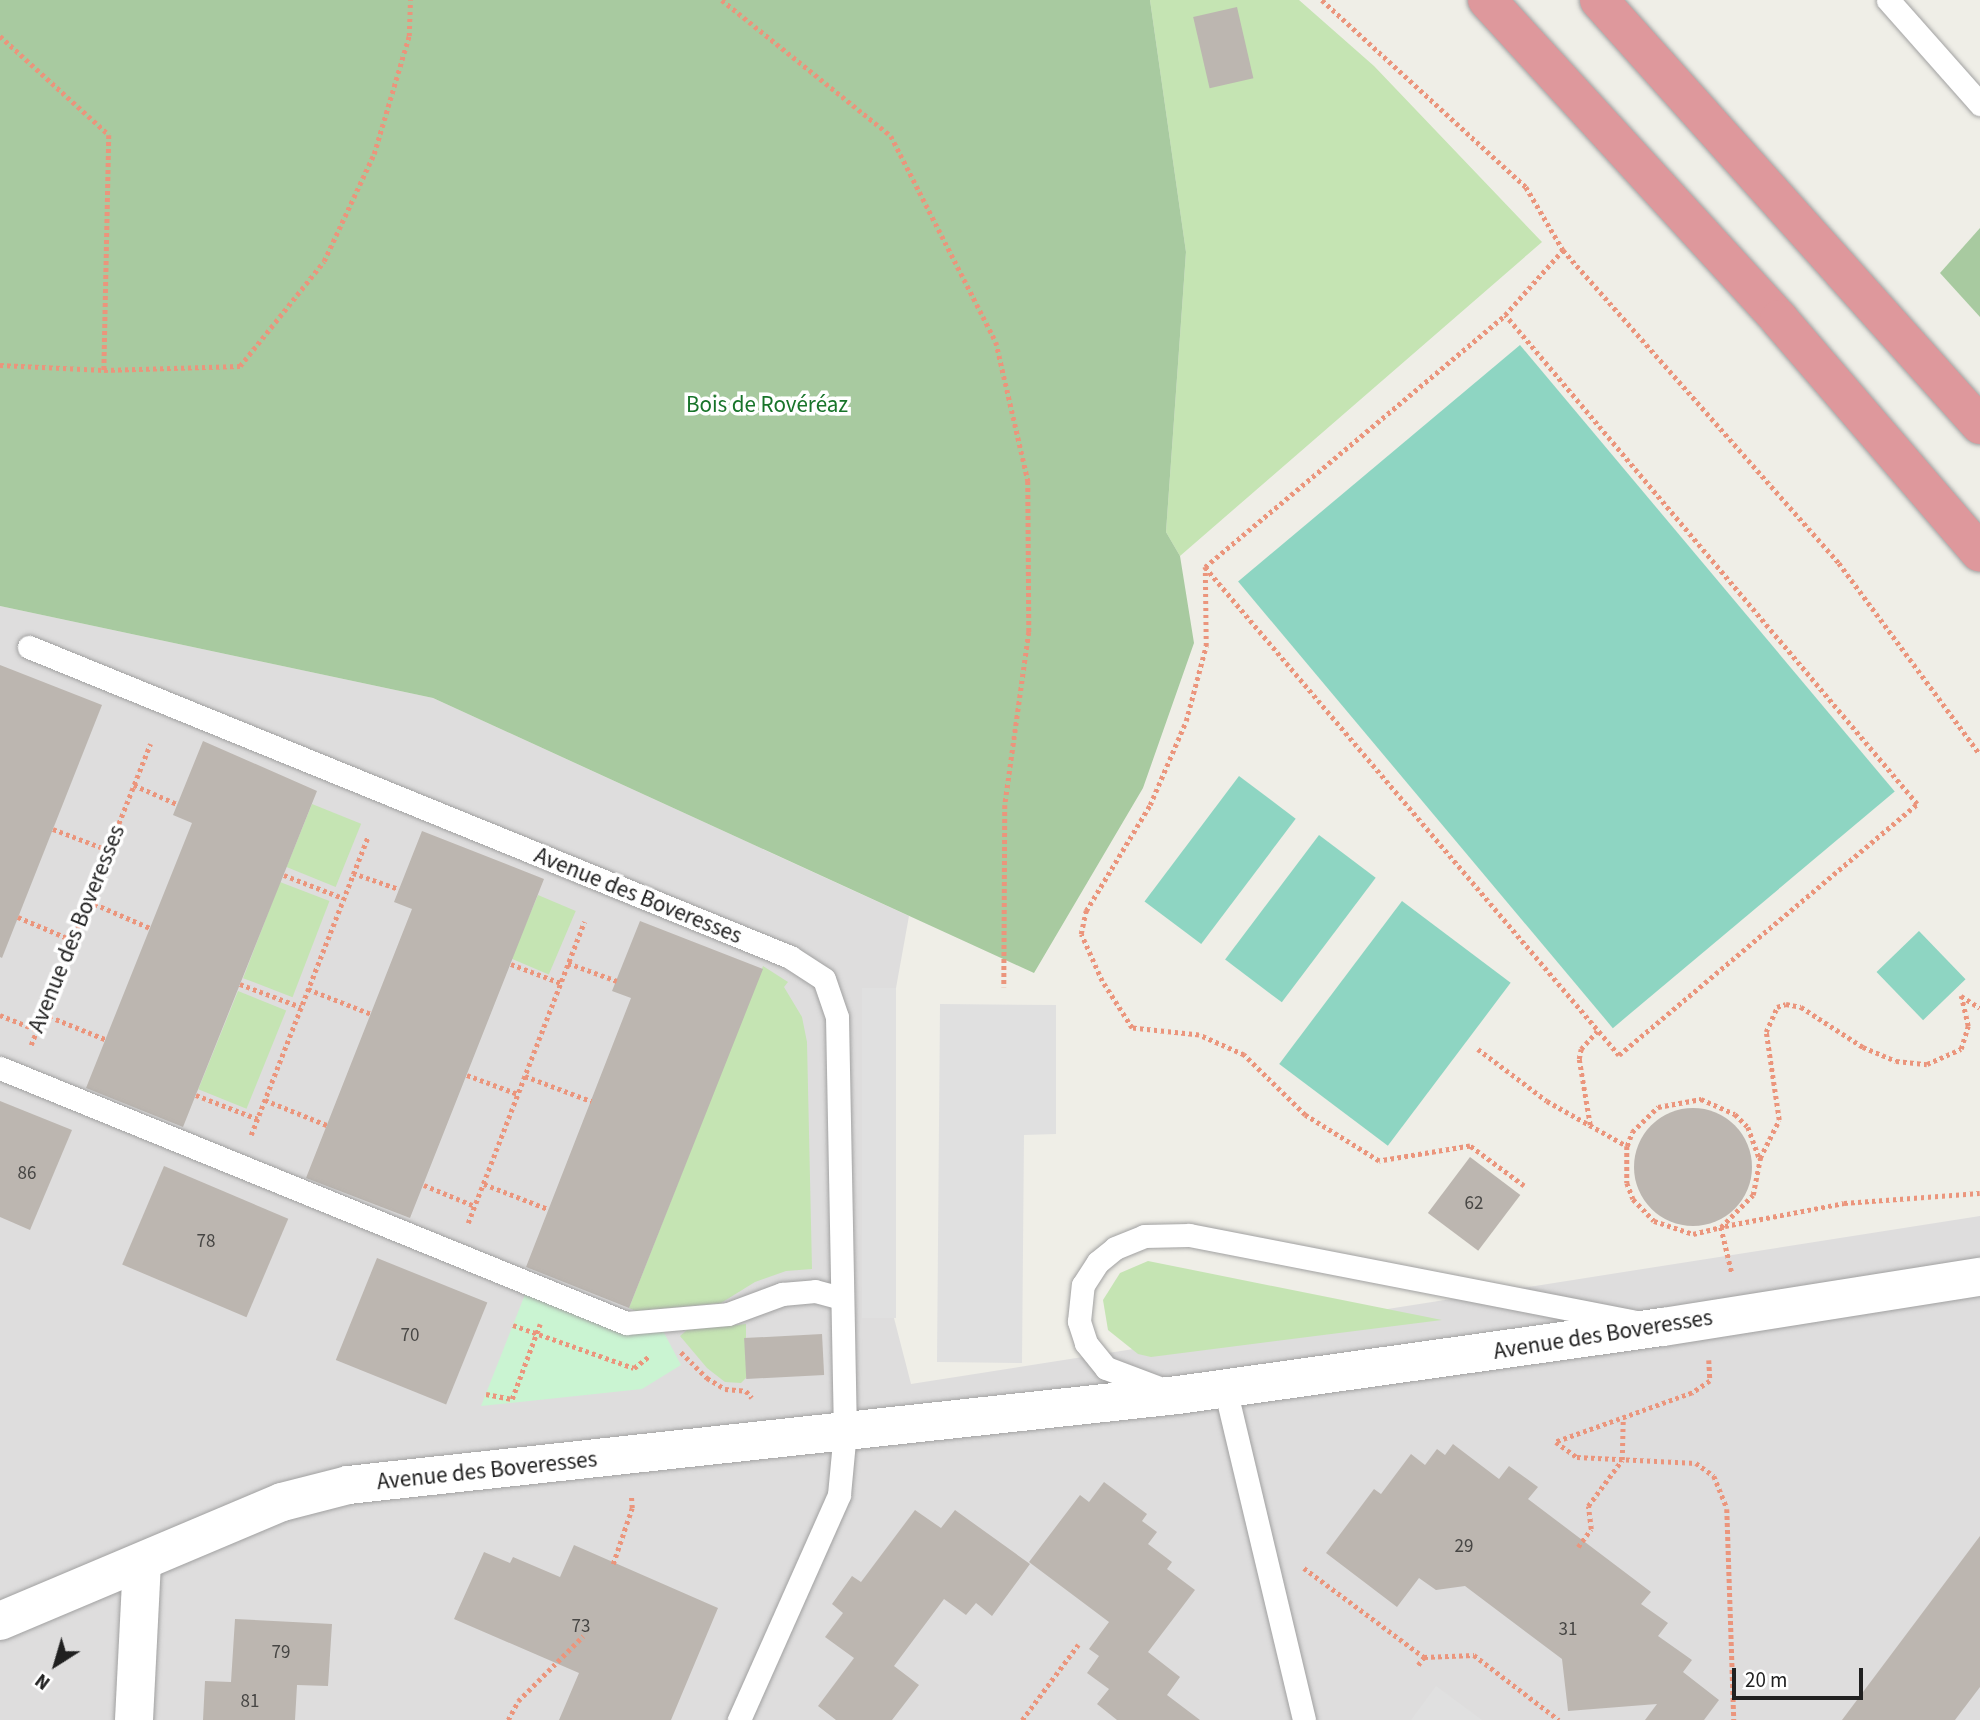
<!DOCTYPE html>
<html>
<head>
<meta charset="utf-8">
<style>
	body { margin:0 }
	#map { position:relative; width:1980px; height:1720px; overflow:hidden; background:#efeee7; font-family:"Source Sans 3",sans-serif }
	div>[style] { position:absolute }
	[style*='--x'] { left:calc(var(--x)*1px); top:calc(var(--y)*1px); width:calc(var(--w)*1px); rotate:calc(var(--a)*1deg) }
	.residential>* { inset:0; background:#dedddd }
	.grass>* { inset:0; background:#c5e4b3; transform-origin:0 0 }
	.forest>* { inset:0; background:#a8caa0 }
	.park>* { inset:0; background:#caf4d2 }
	.pitch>* { inset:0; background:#8ed5c2; transform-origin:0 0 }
	.parking>* { inset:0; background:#e0e0e0; transform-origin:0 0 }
	.building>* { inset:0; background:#bcb6b0; transform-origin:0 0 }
	.round { border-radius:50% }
	.path>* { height:4.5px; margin-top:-2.25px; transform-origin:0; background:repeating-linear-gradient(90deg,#eb957c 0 3.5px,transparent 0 7px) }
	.roads { filter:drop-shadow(0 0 2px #a1a1a1) drop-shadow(0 0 2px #a1a1a1) }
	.lane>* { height:23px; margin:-11.5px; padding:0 11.5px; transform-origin:11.5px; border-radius:11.5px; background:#fff }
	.street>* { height:38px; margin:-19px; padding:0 19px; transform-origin:19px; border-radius:19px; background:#fff }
	.highway>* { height:38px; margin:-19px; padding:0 19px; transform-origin:19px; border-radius:19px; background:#de989c }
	span { translate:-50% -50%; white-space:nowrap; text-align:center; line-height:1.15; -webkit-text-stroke:7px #fff; paint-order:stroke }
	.number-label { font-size:19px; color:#474644 }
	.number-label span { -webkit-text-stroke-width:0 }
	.park-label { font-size:23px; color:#18742a }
	.street-label { font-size:23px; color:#202020 }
	.north { position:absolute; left:21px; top:1629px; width:70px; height:70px; -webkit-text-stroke:5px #fff; paint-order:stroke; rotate:217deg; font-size:19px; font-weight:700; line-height:28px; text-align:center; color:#202020 }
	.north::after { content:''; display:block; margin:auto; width:24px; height:32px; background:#202020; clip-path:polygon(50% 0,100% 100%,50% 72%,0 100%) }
	.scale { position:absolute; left:1732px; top:1668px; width:131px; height:32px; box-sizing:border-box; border:4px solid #202020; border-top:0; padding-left:9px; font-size:21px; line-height:24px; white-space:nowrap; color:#202020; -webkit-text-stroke:5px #fff; paint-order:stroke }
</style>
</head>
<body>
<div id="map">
	<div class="residential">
		<div style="clip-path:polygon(0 606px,433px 698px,909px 916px,896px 988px,894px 1318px,911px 1384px,1980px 1216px,1980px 1720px,0 1720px)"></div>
	</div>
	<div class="grass">
		<div style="clip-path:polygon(1150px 0,1299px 0,1374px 66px,1542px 242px,1180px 556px,1166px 532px,1186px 252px)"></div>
		<div style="left:312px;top:804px;width:53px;height:68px;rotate:22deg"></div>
		<div style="left:280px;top:882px;width:53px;height:103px;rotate:21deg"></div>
		<div style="left:538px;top:895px;width:41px;height:69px;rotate:23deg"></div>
		<div style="clip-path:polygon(763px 966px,788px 982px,784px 987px,802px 1017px,807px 1042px,812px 1269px,786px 1271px,755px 1282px,721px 1303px,636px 1311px,629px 1308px)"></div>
		<div style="left:238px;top:991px;width:52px;height:106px;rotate:22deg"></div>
		<div style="clip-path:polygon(1148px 1261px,1442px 1320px,1151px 1357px,1138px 1354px,1108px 1330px,1103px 1300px,1120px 1273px)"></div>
		<div style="clip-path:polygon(746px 1324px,746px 1378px,741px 1383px,725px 1382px,707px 1368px,680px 1336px,687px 1330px)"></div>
	</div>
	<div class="forest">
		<div style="clip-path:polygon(0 0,1150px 0,1186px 252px,1166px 532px,1180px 556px,1194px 643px,1143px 788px,1034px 973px,433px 698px,0 606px)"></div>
		<div style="clip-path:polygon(1980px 228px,1980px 317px,1940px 273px)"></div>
	</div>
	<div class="park">
		<div style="clip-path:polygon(526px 1292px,661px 1327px,681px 1365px,642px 1389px,481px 1406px)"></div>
	</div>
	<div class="pitch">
		<div style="left:1520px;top:345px;width:583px;height:368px;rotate:50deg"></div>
		<div style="left:1239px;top:776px;width:71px;height:157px;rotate:37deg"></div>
		<div style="left:1319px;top:835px;width:71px;height:156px;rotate:37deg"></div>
		<div style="left:1402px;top:901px;width:136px;height:204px;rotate:37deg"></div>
		<div style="left:1919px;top:931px;width:67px;height:59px;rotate:46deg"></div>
	</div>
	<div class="parking">
		<div style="left:862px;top:988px;width:34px;height:330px"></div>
		<div style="clip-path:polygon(940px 1004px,1056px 1005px,1056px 1134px,1024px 1135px,1022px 1363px,937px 1362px)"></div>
		<div style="clip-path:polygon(1436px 1686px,1482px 1720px,1411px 1720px)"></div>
	</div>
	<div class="building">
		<div style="left:1237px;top:7px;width:73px;height:45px;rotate:77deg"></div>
		<div style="clip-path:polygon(0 665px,102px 705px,2px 958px,0 957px)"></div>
		<div style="clip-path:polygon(203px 741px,317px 791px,183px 1127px,86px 1088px,192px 823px,173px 815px)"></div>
		<div style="clip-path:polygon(422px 831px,544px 879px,410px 1218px,306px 1178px,412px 909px,394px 902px)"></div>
		<div style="clip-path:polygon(640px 921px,763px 969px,629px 1308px,526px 1267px,631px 998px,612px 991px)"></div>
		<div style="clip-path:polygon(0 1101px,72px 1130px,30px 1230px,0 1217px)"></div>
		<div class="round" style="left:1634px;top:1108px;width:118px;height:118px"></div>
		<div style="left:1470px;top:1157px;width:63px;height:70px;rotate:37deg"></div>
		<div style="left:164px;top:1166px;width:135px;height:107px;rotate:23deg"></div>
		<div style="left:377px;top:1258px;width:119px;height:110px;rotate:22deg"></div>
		<div style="left:822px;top:1334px;width:41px;height:78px;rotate:87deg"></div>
		<div style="clip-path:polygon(1453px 1444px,1499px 1479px,1509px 1466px,1538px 1487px,1528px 1499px,1651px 1592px,1641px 1604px,1668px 1623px,1658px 1636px,1692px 1660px,1683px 1672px,1719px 1700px,1704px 1720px,1645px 1720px,1657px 1704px,1568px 1711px,1562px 1659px,1465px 1586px,1436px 1590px,1419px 1578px,1397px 1607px,1326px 1553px,1374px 1489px,1381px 1494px,1411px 1454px,1425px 1465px,1437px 1449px,1445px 1455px)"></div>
		<div style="clip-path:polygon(1104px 1482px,1147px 1514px,1142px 1521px,1157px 1532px,1148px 1544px,1172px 1562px,1167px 1569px,1195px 1590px,1148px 1652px,1180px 1677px,1167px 1695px,1200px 1720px,1117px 1720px,1097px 1704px,1109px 1689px,1087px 1673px,1099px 1656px,1089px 1649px,1109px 1622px,1029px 1562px,1080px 1495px,1089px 1502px)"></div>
		<div style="clip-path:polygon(915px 1510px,941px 1528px,955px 1510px,1030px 1564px,992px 1616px,976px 1603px,966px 1615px,944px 1599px,894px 1666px,919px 1685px,892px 1720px,836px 1720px,818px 1706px,854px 1658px,825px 1637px,843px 1613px,832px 1604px,852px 1576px,861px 1582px)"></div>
		<div style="clip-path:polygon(1980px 1536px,1980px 1687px,1955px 1720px,1842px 1720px)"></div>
		<div style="clip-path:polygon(574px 1545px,718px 1608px,671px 1720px,559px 1720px,579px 1673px,454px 1619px,484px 1552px,510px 1563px,513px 1557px,560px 1577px)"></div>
		<div style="clip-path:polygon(235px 1619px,332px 1624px,328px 1686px,297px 1685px,295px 1720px,203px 1720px,205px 1681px,231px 1682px)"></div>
	</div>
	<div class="path">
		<div style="--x:722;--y:0;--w:217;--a:38.8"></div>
		<div style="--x:891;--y:136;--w:231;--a:63"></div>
		<div style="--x:996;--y:342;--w:143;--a:77"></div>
		<div style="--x:1028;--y:481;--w:151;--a:89.6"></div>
		<div style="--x:1029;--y:632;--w:175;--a:97.9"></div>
		<div style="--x:1005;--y:805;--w:182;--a:90.3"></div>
		<div style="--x:1322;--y:0;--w:277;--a:42.5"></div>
		<div style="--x:1526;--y:187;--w:73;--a:59.6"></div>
		<div style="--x:1563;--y:250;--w:417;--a:48.6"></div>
		<div style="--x:1839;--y:563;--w:237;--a:53.6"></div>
		<div style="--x:0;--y:36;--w:147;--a:42.2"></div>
		<div style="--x:109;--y:135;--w:235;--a:91.2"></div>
		<div style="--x:0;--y:365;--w:104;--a:2.8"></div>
		<div style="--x:104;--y:370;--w:136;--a:-1.7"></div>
		<div style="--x:240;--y:366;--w:134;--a:-51.3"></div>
		<div style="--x:324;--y:261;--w:118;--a:-65"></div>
		<div style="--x:374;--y:154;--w:123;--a:-73.5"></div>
		<div style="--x:409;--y:36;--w:36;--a:-88"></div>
		<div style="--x:1205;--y:567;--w:640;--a:49.69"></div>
		<div style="--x:1619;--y:1055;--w:390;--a:-40.1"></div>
		<div style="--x:1917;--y:804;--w:639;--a:-130.12"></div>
		<div style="--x:134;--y:785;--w:47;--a:23.8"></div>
		<div style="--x:53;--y:829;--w:59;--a:20.9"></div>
		<div style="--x:353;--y:873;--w:49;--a:19.2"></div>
		<div style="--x:284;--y:875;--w:63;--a:21.3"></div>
		<div style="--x:88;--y:901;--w:68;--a:23.5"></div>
		<div style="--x:18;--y:917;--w:59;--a:23.1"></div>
		<div style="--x:568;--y:963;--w:52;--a:20.2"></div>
		<div style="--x:511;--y:964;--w:53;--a:20.8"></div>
		<div style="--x:240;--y:984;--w:65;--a:20.7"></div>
		<div style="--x:308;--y:989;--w:68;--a:21.6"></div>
		<div style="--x:43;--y:1014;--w:67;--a:22"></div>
		<div style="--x:0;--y:1015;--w:40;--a:22"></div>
		<div style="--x:31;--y:1045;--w:324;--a:-68.4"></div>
		<div style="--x:1478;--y:1049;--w:86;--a:37"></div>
		<div style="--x:1547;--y:1101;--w:92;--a:29.4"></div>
		<div style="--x:1627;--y:1146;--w:37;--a:90"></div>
		<div style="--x:1627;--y:1183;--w:17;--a:69"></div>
		<div style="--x:1633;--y:1199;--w:30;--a:46"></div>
		<div style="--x:1654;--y:1221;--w:41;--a:18.4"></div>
		<div style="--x:1693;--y:1234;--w:29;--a:-14"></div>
		<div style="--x:1721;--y:1227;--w:47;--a:76.6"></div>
		<div style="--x:467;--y:1075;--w:54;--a:20.4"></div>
		<div style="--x:525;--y:1076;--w:71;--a:20.7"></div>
		<div style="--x:196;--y:1095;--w:66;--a:21.2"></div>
		<div style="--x:265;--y:1100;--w:67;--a:22"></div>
		<div style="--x:1590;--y:1125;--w:67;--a:-99.5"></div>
		<div style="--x:1579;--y:1059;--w:10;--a:-79"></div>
		<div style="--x:1581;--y:1049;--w:24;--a:-48"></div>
		<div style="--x:251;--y:1135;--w:321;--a:-68.6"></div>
		<div style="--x:1627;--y:1146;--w:15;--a:-70"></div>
		<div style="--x:1632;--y:1132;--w:36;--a:-44"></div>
		<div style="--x:1658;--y:1107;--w:44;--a:-10.5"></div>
		<div style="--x:1701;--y:1099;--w:37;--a:24"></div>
		<div style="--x:1735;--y:1114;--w:18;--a:45"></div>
		<div style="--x:1748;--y:1127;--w:32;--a:70"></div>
		<div style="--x:484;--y:1184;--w:69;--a:21.3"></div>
		<div style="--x:424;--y:1185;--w:55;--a:22.4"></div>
		<div style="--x:1524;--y:1186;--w:67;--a:-143.5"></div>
		<div style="--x:1470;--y:1146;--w:92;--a:170.6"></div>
		<div style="--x:1379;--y:1161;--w:87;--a:-148.1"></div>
		<div style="--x:1305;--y:1115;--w:86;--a:-135.5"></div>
		<div style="--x:1244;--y:1055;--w:49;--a:-156"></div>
		<div style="--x:1199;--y:1035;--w:67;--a:-174"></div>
		<div style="--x:1132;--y:1028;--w:56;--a:-122.6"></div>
		<div style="--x:1102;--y:981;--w:51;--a:-114.1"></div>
		<div style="--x:1081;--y:934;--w:24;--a:-78"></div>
		<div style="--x:1086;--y:911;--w:124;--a:-58.9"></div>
		<div style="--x:1150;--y:805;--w:91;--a:-66.8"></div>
		<div style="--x:1186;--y:721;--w:78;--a:-75.1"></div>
		<div style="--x:1206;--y:646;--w:79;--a:-90.7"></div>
		<div style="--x:1205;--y:567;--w:392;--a:-40"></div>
		<div style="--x:1505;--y:315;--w:87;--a:-48.3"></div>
		<div style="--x:468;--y:1223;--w:323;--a:-68.9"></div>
		<div style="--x:1725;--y:1226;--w:121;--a:-10.9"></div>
		<div style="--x:1844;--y:1203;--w:136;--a:-4.2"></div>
		<div style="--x:1721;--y:1227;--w:45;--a:-45"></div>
		<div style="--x:1753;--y:1195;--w:38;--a:-79"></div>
		<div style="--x:1760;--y:1158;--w:42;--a:-63.4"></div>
		<div style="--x:1779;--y:1120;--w:89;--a:-98.4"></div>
		<div style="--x:1766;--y:1032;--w:27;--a:-66"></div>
		<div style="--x:1777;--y:1007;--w:9;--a:-18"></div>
		<div style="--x:1786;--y:1004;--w:15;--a:11"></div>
		<div style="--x:1801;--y:1007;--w:74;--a:32.8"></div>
		<div style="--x:1863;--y:1047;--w:36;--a:23"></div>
		<div style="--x:1896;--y:1061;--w:31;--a:6"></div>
		<div style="--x:1927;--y:1064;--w:37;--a:-24"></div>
		<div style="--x:1961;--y:1049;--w:24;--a:-73"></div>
		<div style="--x:1968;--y:1026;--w:31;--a:-103"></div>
		<div style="--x:1961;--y:996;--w:22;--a:32"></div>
		<div style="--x:513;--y:1325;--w:128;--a:19.6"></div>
		<div style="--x:634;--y:1368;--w:18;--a:-38"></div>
		<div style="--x:681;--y:1352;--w:37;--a:45"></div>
		<div style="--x:707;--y:1378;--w:21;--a:31"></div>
		<div style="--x:725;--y:1389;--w:21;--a:5"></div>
		<div style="--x:746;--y:1391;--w:9;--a:49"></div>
		<div style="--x:1709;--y:1360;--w:21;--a:87"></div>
		<div style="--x:1710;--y:1381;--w:22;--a:146"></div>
		<div style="--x:1692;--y:1393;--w:145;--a:160.2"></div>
		<div style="--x:1556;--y:1442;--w:26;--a:36"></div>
		<div style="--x:1577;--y:1457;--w:119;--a:2.9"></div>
		<div style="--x:1696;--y:1463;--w:22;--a:36"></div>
		<div style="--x:1714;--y:1476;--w:35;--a:68"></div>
		<div style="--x:1727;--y:1509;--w:211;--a:88.1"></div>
		<div style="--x:486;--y:1394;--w:26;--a:11"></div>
		<div style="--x:512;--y:1399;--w:80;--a:-69.5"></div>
		<div style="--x:1578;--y:1547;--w:22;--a:-54"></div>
		<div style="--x:1591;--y:1529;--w:23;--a:-97"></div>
		<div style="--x:1588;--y:1506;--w:57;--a:-53.5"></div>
		<div style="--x:1622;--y:1460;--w:42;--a:-88.6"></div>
		<div style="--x:613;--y:1564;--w:59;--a:-71.3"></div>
		<div style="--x:632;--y:1508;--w:13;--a:-94"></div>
		<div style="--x:1304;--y:1568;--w:149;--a:36.6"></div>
		<div style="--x:1418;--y:1665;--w:10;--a:-53"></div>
		<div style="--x:1424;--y:1657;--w:50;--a:-2.3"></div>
		<div style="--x:1474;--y:1655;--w:107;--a:37.4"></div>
		<div style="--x:508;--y:1720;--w:21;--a:-62"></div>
		<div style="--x:518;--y:1701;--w:92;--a:-45"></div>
		<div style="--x:1022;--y:1720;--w:94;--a:-53.3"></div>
	</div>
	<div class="roads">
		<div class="lane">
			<div style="--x:1888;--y:0;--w:139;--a:48.5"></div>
			<div style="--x:29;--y:647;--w:822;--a:22.16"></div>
			<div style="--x:790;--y:957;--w:40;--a:32.9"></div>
			<div style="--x:824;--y:979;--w:40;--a:71.1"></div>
			<div style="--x:837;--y:1017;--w:414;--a:88.9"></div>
			<div style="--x:845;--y:1431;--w:64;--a:95.4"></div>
			<div style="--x:839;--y:1495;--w:246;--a:114"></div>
			<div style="--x:0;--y:1068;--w:676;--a:22.16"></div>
			<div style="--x:626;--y:1323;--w:102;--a:-5"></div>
			<div style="--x:728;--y:1314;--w:58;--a:-20.3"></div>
			<div style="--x:782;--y:1294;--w:33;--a:-5"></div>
			<div style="--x:815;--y:1291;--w:27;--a:15"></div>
			<div style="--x:1225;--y:1388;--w:341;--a:76.6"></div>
			<div style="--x:1162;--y:1389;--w:60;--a:-159.4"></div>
			<div style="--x:1106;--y:1368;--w:32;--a:-129"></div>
			<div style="--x:1086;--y:1343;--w:23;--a:-108"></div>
			<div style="--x:1079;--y:1321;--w:36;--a:-84"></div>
			<div style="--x:1083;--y:1285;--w:27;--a:-57"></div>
			<div style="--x:1098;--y:1262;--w:22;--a:-39"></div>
			<div style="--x:1115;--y:1248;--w:31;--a:-22"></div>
			<div style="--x:1144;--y:1236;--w:45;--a:-1.3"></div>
			<div style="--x:1189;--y:1235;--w:451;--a:11"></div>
		</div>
		<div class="street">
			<div style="--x:0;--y:1621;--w:306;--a:-22.9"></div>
			<div style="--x:282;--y:1502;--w:68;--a:-14.4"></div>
			<div style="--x:348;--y:1485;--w:835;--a:-6.19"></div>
			<div style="--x:1178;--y:1395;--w:490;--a:-8"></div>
			<div style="--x:1663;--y:1327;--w:321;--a:-9"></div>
			<div style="--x:134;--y:1720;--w:157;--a:-87.1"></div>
		</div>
		<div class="highway">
			<div style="--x:1487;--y:0;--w:432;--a:47.5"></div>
			<div style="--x:1779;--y:319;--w:308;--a:49.3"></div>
			<div style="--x:1599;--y:0;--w:571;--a:48.12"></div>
		</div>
	</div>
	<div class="number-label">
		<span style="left:27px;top:1174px">86</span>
		<span style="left:1474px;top:1204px">62</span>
		<span style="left:206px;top:1242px">78</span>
		<span style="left:410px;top:1336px">70</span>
		<span style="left:1464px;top:1547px">29</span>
		<span style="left:581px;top:1627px">73</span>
		<span style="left:1568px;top:1630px">31</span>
		<span style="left:281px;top:1653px">79</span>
		<span style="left:250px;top:1702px">81</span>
	</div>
	<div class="park-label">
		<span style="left:767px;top:405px">Bois de Rovéréaz</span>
	</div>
	<div class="street-label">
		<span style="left:638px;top:896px;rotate:22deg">Avenue des Boveresses</span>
		<span style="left:77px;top:929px;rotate:-68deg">Avenue des Boveresses</span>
		<span style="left:1603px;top:1335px;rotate:-9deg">Avenue des Boveresses</span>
		<span style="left:487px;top:1471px;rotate:-6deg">Avenue des Boveresses</span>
	</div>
	<div class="north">N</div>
	<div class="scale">20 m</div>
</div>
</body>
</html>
